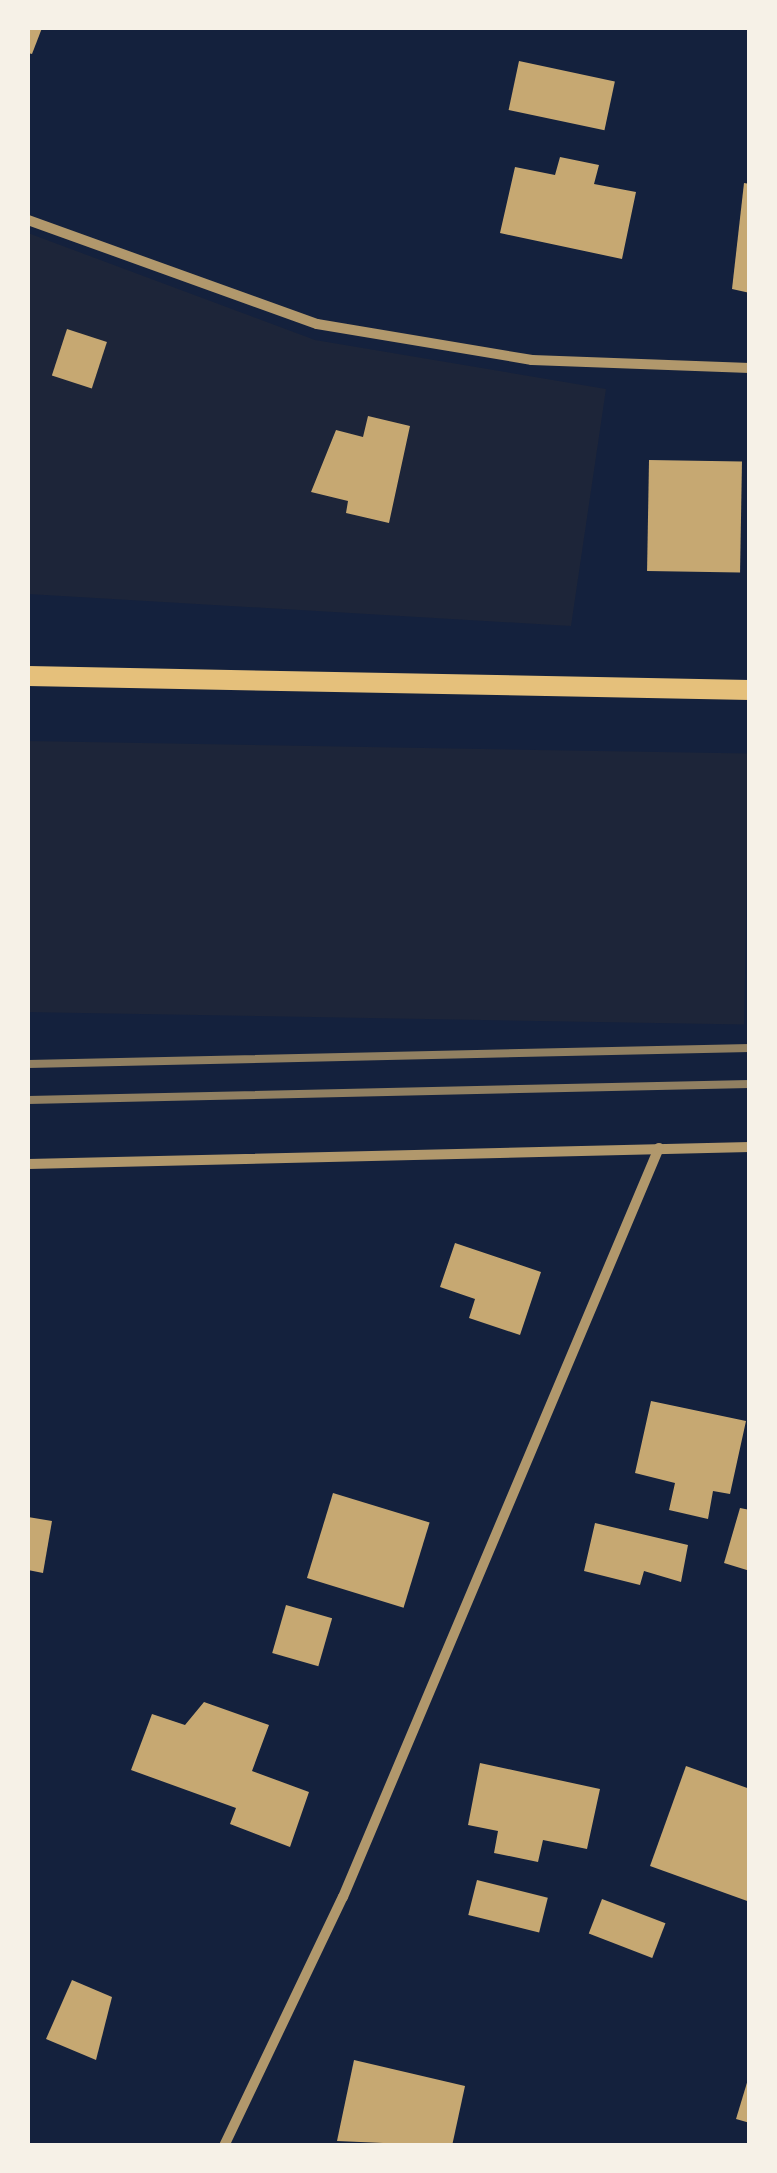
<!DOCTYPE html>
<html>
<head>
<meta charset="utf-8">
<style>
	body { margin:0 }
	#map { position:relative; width:777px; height:2173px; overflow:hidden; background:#14213d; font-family:"PT Sans Narrow",sans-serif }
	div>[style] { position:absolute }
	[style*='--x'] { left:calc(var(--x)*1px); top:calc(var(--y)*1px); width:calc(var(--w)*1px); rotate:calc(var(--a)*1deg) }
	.green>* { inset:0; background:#1d2539; transform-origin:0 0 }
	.building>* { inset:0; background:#c6a872; transform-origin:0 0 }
	.minor>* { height:10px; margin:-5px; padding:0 5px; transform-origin:5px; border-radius:5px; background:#b1986c }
	.secondary>* { height:20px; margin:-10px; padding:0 10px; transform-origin:10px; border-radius:10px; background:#e5c07b }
	.rail>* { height:8px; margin:-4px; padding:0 4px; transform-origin:4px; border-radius:4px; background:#918062 }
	span { translate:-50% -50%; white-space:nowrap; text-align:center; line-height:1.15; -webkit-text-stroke:8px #f6f1e7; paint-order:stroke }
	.frame { position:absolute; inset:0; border:30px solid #f6f1e7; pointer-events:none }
</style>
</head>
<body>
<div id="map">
	<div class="green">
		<div style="clip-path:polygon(28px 233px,315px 340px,606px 389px,571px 626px,28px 594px)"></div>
		<div style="left:28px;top:741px;width:721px;height:271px;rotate:1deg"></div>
	</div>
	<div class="building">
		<div style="clip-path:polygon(28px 28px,42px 28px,32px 54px,28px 53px)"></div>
		<div style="left:519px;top:61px;width:98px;height:50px;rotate:12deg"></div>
		<div style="clip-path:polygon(560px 157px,599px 165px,594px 184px,636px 192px,622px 259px,500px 233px,515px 167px,555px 175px)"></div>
		<div style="clip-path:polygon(744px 183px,750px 184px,750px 293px,732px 289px)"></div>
		<div style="left:67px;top:329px;width:42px;height:49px;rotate:18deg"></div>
		<div style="clip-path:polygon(368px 416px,410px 426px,389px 523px,346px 513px,348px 501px,311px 492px,336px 430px,363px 437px)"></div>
		<div style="left:649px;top:460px;width:93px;height:111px;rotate:1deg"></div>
		<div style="clip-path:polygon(455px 1243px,541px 1272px,520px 1335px,469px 1318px,475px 1299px,440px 1287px)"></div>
		<div style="clip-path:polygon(651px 1401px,746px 1421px,730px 1494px,713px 1491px,708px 1519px,669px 1510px,675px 1483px,635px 1473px)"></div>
		<div style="left:333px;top:1493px;width:101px;height:89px;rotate:17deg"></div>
		<div style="clip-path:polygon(740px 1508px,750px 1510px,750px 1571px,724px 1563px)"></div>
		<div style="clip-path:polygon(28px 1517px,52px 1521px,43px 1573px,28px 1570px)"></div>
		<div style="clip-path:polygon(595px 1523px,688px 1545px,681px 1582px,644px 1571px,640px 1585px,584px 1571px)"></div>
		<div style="left:286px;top:1605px;width:48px;height:50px;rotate:16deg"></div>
		<div style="clip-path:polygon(204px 1702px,269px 1725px,252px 1771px,309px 1792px,290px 1847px,230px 1824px,236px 1808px,131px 1770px,152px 1714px,185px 1725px)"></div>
		<div style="clip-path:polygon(480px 1763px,600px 1789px,587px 1849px,543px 1840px,538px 1862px,494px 1853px,498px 1831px,468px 1825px)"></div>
		<div style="clip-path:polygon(686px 1766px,750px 1789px,750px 1902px,650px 1866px)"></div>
		<div style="left:477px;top:1880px;width:73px;height:36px;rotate:14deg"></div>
		<div style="left:602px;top:1899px;width:68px;height:37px;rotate:21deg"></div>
		<div style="clip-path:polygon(72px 1980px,112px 1997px,96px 2060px,46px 2039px)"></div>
		<div style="clip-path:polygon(354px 2060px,465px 2086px,452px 2146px,337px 2141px)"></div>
		<div style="clip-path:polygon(749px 2076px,750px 2076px,750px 2123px,736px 2119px)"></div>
	</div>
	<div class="minor">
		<div style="--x:28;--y:220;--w:307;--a:19.8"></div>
		<div style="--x:317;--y:324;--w:218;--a:9.5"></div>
		<div style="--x:532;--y:360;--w:218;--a:2.1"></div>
		<div style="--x:28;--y:1164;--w:722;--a:-1.35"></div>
		<div style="--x:224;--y:2146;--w:276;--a:-64.5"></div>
		<div style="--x:343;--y:1897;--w:813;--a:-67.13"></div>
	</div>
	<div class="secondary">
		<div style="--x:28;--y:676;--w:722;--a:1.11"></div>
	</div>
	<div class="rail">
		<div style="--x:28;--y:1064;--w:722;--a:-1.27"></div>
		<div style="--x:28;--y:1100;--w:722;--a:-1.27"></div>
	</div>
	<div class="frame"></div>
</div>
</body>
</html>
